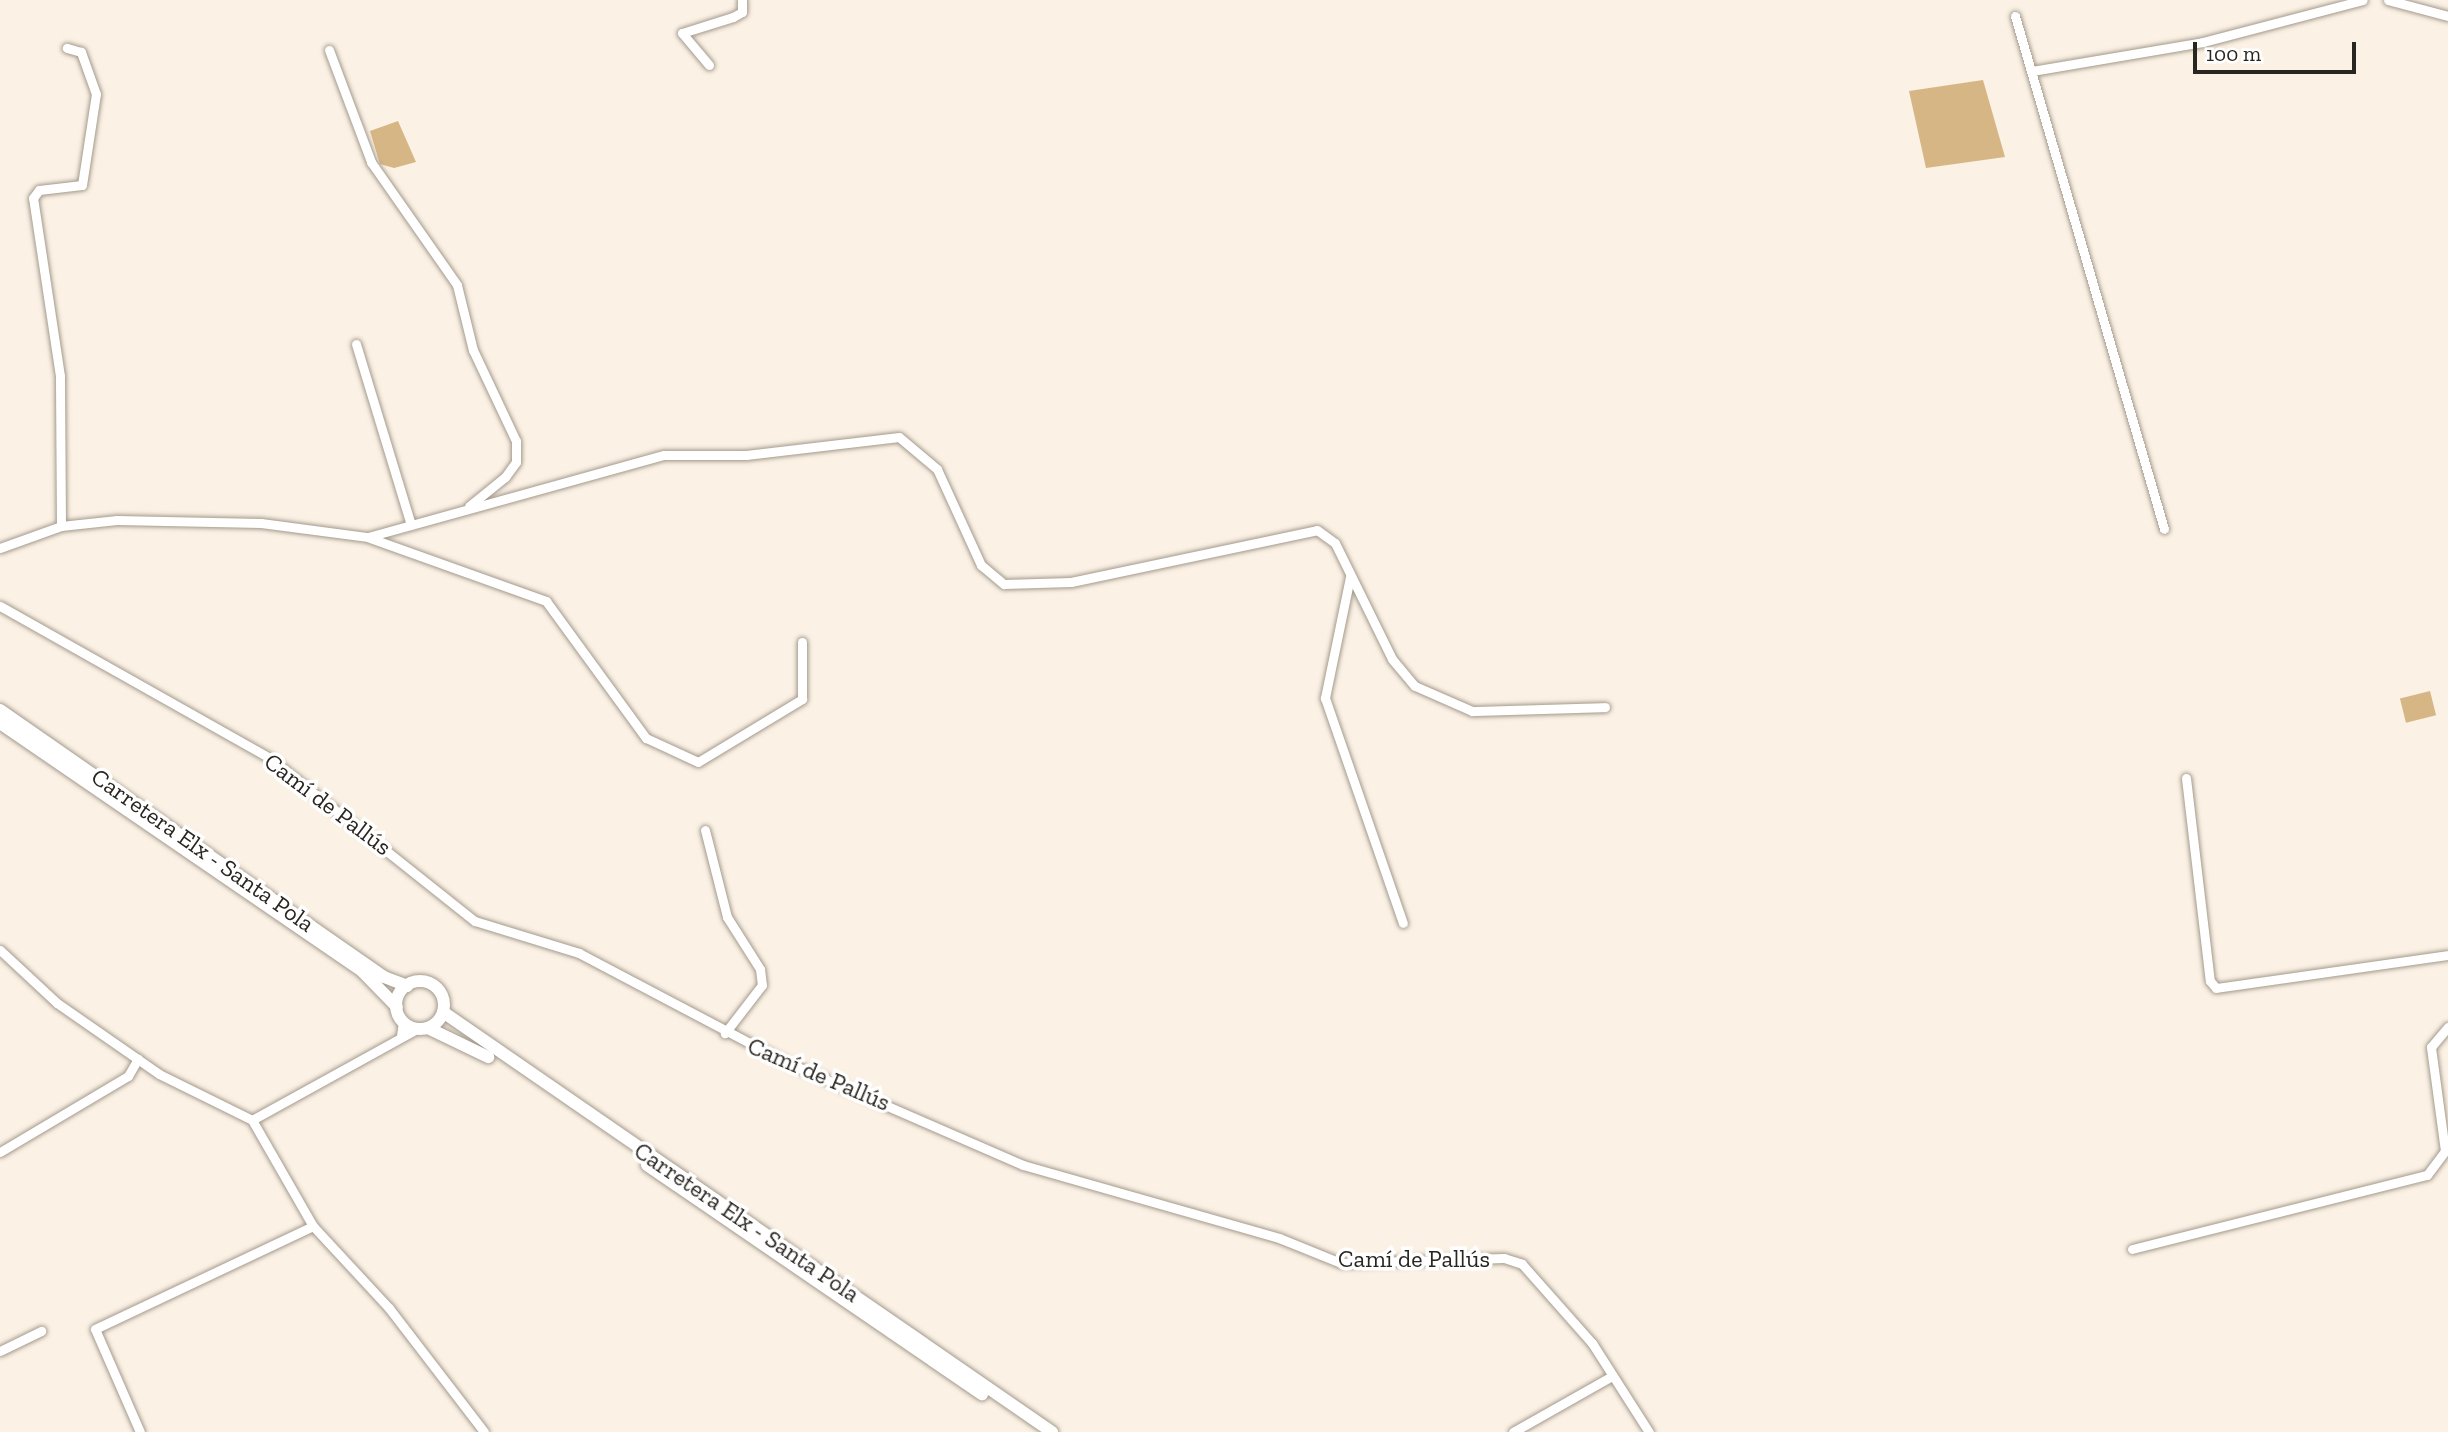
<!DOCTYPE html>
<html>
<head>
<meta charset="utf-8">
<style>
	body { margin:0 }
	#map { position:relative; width:2448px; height:1432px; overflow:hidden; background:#fbf1e4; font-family:"Zilla Slab",serif }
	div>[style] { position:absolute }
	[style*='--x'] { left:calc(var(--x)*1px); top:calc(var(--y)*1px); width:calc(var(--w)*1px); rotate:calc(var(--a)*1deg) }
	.water>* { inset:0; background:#d7b685; transform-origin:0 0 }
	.roads { filter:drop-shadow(0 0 2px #a39a8d) drop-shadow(0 0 2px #a39a8d) }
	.street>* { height:9px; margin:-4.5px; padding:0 4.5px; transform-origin:4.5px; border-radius:4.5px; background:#fff }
	.secondary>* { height:12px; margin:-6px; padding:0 6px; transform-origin:6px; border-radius:6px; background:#fff }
	.secondary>.ring { margin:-6px; padding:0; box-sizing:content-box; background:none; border:12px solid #fff; border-radius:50% }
	span { translate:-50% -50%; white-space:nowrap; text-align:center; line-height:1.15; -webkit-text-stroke:7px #fff; paint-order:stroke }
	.street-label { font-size:24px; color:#292520 }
	.scale { position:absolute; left:2193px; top:42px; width:163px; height:32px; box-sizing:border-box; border:4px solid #292520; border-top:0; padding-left:9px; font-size:21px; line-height:24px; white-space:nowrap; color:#292520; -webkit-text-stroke:5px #fff; paint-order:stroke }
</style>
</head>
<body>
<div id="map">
	<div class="water">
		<div style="clip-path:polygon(1983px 80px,2005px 157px,1926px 168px,1909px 91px)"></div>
		<div style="clip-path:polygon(398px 121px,416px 162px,394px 168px,380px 164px,370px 131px)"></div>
		<div style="left:2430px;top:691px;width:25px;height:31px;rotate:76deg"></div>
	</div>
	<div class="roads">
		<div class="street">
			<div style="--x:2388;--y:0;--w:62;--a:14.9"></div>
			<div style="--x:2015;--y:16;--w:534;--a:73.8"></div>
			<div style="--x:329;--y:50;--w:120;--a:69.4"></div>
			<div style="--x:371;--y:162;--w:150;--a:55"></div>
			<div style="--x:457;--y:285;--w:67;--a:76.2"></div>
			<div style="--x:473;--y:350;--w:101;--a:64.7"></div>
			<div style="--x:516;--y:441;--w:21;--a:90"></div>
			<div style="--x:516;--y:462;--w:19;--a:126"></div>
			<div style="--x:505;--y:477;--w:46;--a:141.1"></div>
			<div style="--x:709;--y:65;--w:42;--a:-130.2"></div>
			<div style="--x:682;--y:33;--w:53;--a:-17.4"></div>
			<div style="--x:733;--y:17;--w:10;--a:-29"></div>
			<div style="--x:742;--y:12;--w:12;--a:-90"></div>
			<div style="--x:2032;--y:71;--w:173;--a:-9.6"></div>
			<div style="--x:2203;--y:42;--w:165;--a:-14.7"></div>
			<div style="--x:356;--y:344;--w:189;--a:73.1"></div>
			<div style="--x:61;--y:526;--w:150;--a:-90.4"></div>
			<div style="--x:60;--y:376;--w:180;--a:-98.6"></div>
			<div style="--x:33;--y:198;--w:10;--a:-53"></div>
			<div style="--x:39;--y:190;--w:43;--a:-6.6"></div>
			<div style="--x:82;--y:185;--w:92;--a:-81.3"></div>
			<div style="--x:96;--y:94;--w:45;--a:-109.7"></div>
			<div style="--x:81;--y:52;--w:15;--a:-164"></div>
			<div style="--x:370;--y:538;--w:187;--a:19.7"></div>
			<div style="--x:546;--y:601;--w:170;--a:53.9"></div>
			<div style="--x:646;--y:738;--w:57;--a:24.8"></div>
			<div style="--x:698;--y:762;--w:122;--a:-31.2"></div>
			<div style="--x:802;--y:699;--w:57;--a:-90"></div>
			<div style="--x:0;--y:548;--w:65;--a:-19.8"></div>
			<div style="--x:61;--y:526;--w:56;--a:-6.1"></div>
			<div style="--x:117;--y:520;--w:144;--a:1.2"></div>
			<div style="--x:261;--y:523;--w:108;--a:7.5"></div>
			<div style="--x:368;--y:537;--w:307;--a:-15.5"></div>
			<div style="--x:664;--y:455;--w:82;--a:0"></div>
			<div style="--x:746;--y:455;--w:154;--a:-6.7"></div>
			<div style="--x:899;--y:437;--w:50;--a:40.1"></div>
			<div style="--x:937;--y:469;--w:106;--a:65.4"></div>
			<div style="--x:981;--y:565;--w:30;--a:40"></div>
			<div style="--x:1004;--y:584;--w:67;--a:-1.7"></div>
			<div style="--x:1071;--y:582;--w:251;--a:-11.9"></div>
			<div style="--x:1317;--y:530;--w:22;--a:36"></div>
			<div style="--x:1335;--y:543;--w:129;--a:63.8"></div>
			<div style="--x:1392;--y:659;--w:35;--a:50"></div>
			<div style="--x:1415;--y:686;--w:62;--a:23.7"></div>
			<div style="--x:1472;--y:711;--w:133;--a:-1.7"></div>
			<div style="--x:1350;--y:577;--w:124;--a:101.7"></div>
			<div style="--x:1325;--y:698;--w:238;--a:70.9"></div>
			<div style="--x:0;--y:606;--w:311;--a:29.4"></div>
			<div style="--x:271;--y:759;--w:260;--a:38.5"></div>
			<div style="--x:475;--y:921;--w:109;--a:17.1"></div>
			<div style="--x:579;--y:953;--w:234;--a:27.8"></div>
			<div style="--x:786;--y:1062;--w:258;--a:23.5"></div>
			<div style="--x:1023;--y:1165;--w:266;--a:15.9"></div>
			<div style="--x:1279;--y:1238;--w:67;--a:22"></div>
			<div style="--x:1341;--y:1263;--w:163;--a:-1.8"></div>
			<div style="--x:1504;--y:1258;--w:19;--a:18"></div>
			<div style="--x:1522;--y:1264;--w:106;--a:48.5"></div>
			<div style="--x:1592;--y:1343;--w:106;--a:57.4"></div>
			<div style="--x:2186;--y:778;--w:204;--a:83.3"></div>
			<div style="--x:2210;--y:981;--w:9;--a:49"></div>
			<div style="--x:2216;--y:988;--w:234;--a:-8.1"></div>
			<div style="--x:705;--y:830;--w:90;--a:75.8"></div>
			<div style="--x:727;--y:917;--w:62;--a:57.6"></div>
			<div style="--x:760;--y:969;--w:16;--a:83"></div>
			<div style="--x:762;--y:985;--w:61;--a:127.6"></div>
			<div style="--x:0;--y:950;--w:78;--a:42.9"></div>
			<div style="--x:57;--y:1003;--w:124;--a:34.8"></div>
			<div style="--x:159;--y:1074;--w:104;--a:26.3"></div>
			<div style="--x:252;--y:1120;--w:122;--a:60.1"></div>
			<div style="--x:313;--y:1226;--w:112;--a:47.2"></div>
			<div style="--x:389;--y:1308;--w:156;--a:52.5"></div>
			<div style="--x:401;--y:1036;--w:15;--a:-82"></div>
			<div style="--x:252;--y:1120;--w:188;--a:-28.9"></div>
			<div style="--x:0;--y:1152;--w:149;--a:-30.7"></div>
			<div style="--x:128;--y:1076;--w:20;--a:-60"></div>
			<div style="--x:2132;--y:1249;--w:304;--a:-14.1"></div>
			<div style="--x:2427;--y:1175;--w:30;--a:-53"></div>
			<div style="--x:2445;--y:1151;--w:105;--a:-97.7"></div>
			<div style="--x:2431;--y:1047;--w:26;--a:-50"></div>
			<div style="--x:0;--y:1351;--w:46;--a:-26"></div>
			<div style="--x:140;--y:1432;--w:112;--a:-113.6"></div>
			<div style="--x:95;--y:1329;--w:241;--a:-25.3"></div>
			<div style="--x:1513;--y:1432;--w:114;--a:-29.5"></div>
		</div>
		<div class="secondary">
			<div style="--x:0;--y:710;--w:468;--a:34.8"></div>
			<div style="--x:384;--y:977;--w:25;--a:21"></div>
			<div style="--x:0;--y:723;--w:439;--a:34.4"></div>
			<div style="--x:362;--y:971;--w:50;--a:45.8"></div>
			<div class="ring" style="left:396px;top:981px;width:36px;height:36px"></div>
			<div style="--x:443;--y:1012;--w:740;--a:34.59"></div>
			<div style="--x:428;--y:1028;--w:67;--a:25.8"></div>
			<div style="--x:647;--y:1165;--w:406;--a:34.4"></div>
		</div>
	</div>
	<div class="street-label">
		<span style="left:328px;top:804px;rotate:37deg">Camí de Pallús</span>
		<span style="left:203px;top:850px;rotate:35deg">Carretera Elx - Santa Pola</span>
		<span style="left:819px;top:1074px;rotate:23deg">Camí de Pallús</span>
		<span style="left:747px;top:1222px;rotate:34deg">Carretera Elx - Santa Pola</span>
		<span style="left:1414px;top:1259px">Camí de Pallús</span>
	</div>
	<div class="scale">100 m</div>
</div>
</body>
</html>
